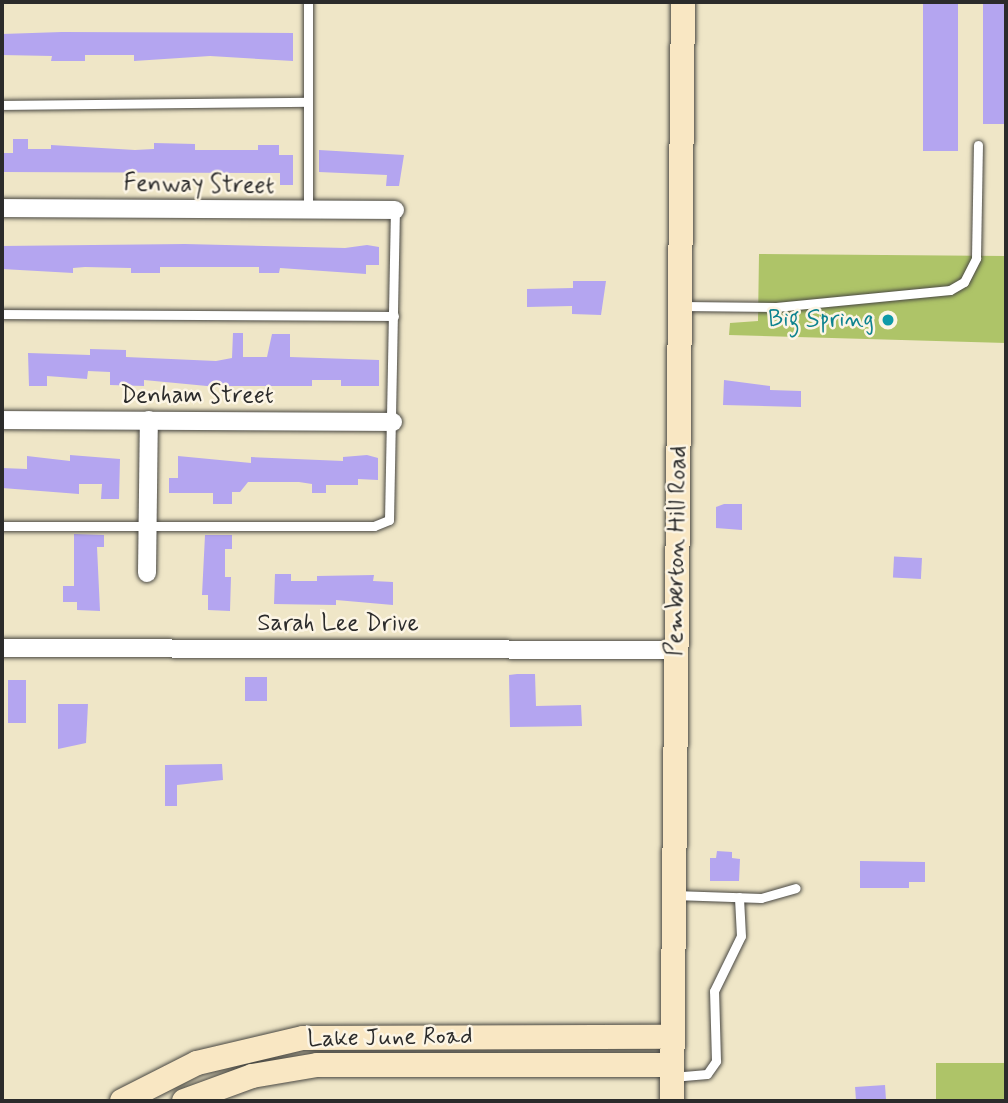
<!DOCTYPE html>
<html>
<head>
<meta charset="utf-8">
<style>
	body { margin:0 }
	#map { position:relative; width:1008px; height:1103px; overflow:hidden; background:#efe6c7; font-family:Mynerve,sans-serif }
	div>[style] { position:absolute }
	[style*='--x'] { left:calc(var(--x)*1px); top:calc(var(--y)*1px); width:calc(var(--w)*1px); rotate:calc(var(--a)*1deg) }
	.green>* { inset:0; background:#aec468; transform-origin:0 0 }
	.building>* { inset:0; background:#b4a5f0; transform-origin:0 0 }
	.roads { filter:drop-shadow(0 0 2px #484742) drop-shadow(0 0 2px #484742) }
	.lane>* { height:9px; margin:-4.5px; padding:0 4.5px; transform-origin:4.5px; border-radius:4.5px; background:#fff }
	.street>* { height:18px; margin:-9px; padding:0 9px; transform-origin:9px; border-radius:9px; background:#fff }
	.secondary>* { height:24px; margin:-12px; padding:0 12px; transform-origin:12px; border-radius:12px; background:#f9e7c3 }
	.dots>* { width:19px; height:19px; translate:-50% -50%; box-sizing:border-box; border:4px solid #fcf5e5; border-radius:50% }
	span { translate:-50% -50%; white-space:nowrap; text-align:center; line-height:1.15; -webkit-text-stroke:5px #fcf5e5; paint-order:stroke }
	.street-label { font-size:24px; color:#2b2b2b }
	.culture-label { font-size:24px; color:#0d838f }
	.right { translate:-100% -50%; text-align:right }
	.frame { position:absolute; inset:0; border:4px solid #2b2b2b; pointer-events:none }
</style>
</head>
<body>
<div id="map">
	<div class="green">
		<div style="clip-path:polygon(759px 254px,1006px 256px,1006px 343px,729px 335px,730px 323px,758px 321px)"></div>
		<div style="left:1006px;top:1063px;width:38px;height:70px;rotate:90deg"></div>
	</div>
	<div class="building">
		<div style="left:923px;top:2px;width:35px;height:149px"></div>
		<div style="left:983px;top:2px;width:23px;height:122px"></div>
		<div style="clip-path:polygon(62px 32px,293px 33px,293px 61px,210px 56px,134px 61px,134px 55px,85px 55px,85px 61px,51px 61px,52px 56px,2px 55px,2px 34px)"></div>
		<div style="clip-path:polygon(13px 139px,28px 139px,28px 149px,51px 149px,51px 145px,135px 150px,154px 149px,154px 143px,195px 144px,195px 150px,258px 150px,258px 145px,279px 145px,279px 155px,293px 155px,293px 185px,280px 185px,280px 173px,2px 172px,2px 153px,13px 153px)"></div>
		<div style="clip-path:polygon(319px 150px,404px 155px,399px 186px,386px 186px,387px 175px,319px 172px)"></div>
		<div style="clip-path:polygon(185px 244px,345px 248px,367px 245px,379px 247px,379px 265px,366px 265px,366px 274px,280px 268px,279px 273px,259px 273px,259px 267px,160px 267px,160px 273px,131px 273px,131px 268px,85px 267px,73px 268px,73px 273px,2px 269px,2px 246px)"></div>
		<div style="clip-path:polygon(573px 281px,606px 281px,601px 315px,572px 314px,572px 306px,527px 307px,527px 289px,573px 288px)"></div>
		<div style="clip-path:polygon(233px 333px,243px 333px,243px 357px,267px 357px,272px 334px,290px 334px,290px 357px,379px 360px,379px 386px,341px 386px,341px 380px,312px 380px,312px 386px,207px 386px,144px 380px,144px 386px,110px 385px,110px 372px,88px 371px,87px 379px,47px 376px,47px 386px,29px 386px,28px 353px,90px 355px,90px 349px,126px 350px,126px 357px,216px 361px,232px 358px)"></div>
		<div style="clip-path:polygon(724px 380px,770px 386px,770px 390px,801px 391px,801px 407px,723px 405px)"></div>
		<div style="clip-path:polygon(70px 455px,120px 459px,119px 499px,101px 499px,102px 484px,79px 484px,79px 494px,2px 488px,2px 468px,27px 469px,27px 456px,70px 461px)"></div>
		<div style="clip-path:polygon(367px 455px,378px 458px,378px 480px,358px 479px,358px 485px,326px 485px,326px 493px,312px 493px,312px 484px,299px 482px,248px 482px,240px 492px,232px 492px,232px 504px,213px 504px,213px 493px,169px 493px,169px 478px,178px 478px,178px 456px,251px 463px,251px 457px,343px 461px,343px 457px)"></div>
		<div style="clip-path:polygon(724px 504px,742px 504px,742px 530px,716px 528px,716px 507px)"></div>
		<div style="clip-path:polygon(74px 534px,104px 535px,104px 547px,97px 547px,100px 611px,77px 610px,77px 602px,63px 602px,63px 586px,74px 586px)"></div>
		<div style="clip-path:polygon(205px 535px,232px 535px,232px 549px,225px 549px,225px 577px,231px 577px,230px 611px,208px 610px,208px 595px,202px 595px)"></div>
		<div style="left:922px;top:558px;width:21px;height:28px;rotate:93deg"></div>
		<div style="clip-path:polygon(275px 574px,291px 574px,291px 581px,317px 581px,317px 576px,374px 575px,373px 581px,393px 582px,393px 605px,336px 600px,336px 605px,274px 604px)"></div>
		<div style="clip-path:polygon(517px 674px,535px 674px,536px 706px,581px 705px,582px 726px,510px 727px,509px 675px)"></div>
		<div style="left:245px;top:677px;width:22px;height:24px"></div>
		<div style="left:8px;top:680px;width:18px;height:43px"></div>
		<div style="clip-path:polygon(58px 704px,88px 704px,86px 743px,58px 749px)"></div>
		<div style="clip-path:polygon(222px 764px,223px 780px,177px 785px,177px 806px,165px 806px,165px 765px)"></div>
		<div style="clip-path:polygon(717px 851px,732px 852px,732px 858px,740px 859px,739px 881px,710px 881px,710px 858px,716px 858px)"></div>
		<div style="clip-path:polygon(860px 861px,925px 862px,925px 882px,909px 882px,909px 888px,860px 888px)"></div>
		<div style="left:885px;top:1085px;width:16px;height:30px;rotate:86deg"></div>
	</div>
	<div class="roads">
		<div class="lane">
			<div style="--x:2;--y:105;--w:306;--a:-0.6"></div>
			<div style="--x:308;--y:211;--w:209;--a:-90"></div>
			<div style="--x:682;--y:306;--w:94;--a:0.6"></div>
			<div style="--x:776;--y:307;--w:175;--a:-5.6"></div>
			<div style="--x:950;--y:290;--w:16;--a:-30"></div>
			<div style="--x:964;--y:282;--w:27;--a:-63"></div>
			<div style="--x:976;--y:258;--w:113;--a:-89"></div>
			<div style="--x:2;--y:314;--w:392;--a:0.3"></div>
			<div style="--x:2;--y:526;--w:372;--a:0"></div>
			<div style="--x:374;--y:526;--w:16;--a:-22"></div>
			<div style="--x:389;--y:520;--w:310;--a:-88.9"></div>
			<div style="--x:674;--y:895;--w:87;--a:2"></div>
			<div style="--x:761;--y:898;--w:36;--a:-16"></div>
			<div style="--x:672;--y:1077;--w:35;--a:-5"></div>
			<div style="--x:707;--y:1074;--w:16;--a:-55"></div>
			<div style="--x:716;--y:1061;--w:70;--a:-91.6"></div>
			<div style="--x:714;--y:991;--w:61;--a:-63.9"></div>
			<div style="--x:741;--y:936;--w:39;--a:-93"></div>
		</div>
		<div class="street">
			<div style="--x:2;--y:208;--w:393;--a:0.3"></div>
			<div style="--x:2;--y:420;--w:391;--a:0.3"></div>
			<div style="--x:147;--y:573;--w:153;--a:-89.3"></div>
			<div style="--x:2;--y:648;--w:673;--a:0.17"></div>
		</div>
		<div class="secondary">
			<div style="--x:122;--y:1101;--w:84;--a:-26.9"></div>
			<div style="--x:197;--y:1063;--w:109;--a:-13.3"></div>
			<div style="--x:303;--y:1038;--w:368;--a:-0.2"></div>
			<div style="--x:184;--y:1101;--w:72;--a:-20.2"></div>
			<div style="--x:252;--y:1076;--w:66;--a:-9.6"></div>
			<div style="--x:317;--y:1065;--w:354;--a:0"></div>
			<div style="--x:672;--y:1101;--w:1099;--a:-89.43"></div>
		</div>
	</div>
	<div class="dots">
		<div style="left:888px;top:320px;background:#0f9aa8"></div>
	</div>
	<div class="street-label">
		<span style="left:199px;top:185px;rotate:1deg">Fenway Street</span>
		<span style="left:197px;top:396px">Denham Street</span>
		<span style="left:677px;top:551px;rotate:-89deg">Pemberton Hill Road</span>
		<span style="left:338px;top:624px">Sarah Lee Drive</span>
		<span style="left:390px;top:1038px;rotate:-1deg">Lake June Road</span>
	</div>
	<div class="culture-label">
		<span class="right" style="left:874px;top:320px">Big Spring</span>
	</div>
	<div class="frame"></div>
</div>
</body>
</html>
